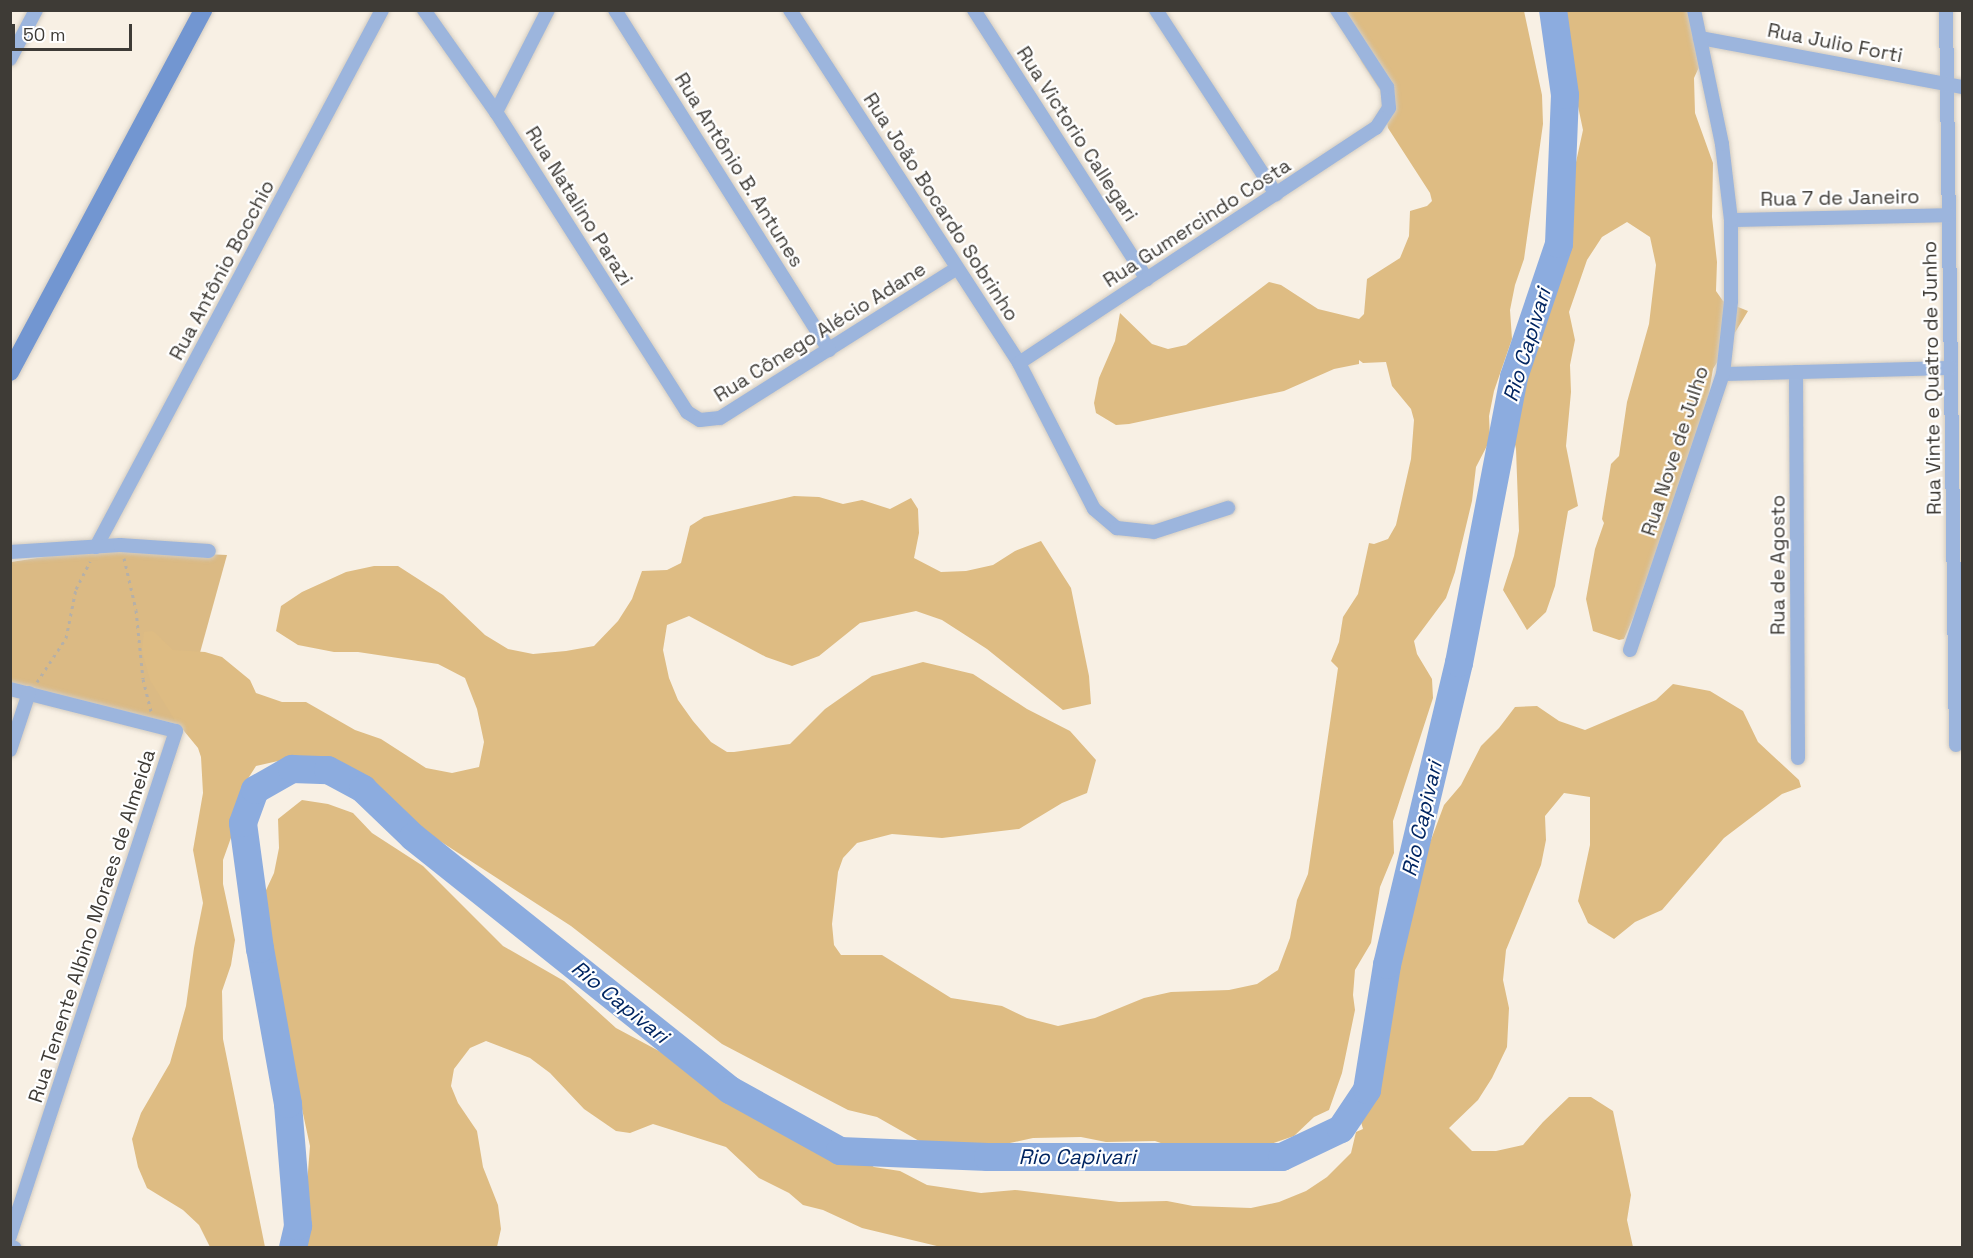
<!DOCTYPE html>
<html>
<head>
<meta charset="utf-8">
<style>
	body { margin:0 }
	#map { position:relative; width:1973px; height:1258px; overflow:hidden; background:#f8f0e4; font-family:"Space Grotesk",sans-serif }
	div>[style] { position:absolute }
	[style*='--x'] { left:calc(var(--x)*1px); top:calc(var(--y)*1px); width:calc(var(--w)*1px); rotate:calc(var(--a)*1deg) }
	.green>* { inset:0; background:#dbba84 }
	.forest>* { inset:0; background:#debc83 }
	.river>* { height:28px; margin:-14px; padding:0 14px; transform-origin:14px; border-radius:14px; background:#8cacdf }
	.path>* { height:3px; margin-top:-1.5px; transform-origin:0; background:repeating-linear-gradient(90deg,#b6b0a7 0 3px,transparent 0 7.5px) }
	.roads { filter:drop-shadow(0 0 2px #d3ccc1) drop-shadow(0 0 2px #d3ccc1) }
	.street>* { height:14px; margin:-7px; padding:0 7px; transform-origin:7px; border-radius:7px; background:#9cb5dd }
	.secondary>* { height:18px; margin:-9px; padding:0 9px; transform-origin:9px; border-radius:9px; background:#7296d1 }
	span { translate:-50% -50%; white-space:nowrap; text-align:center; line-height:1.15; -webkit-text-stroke:4.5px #fff; paint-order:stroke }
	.street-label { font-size:20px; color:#3e3b36 }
	.water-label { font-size:21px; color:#012561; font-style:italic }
	.frame { position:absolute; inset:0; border:12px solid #3e3b36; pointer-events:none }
	.scale { position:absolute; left:12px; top:24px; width:120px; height:27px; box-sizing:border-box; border:3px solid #3e3b36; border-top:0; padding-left:8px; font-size:18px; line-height:21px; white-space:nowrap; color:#3e3b36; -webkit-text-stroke:4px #fff; paint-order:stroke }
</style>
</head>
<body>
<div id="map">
	<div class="green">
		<div style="clip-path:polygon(96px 549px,227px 555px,180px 725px,11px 683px,11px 562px)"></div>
	</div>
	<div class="forest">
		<div style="clip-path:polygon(1344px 11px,1524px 11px,1542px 95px,1543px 124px,1524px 259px,1515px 285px,1510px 310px,1512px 339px,1494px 391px,1489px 416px,1490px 440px,1476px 467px,1472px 501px,1455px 572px,1446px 598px,1414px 641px,1417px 654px,1432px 679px,1433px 698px,1393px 821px,1394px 853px,1380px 887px,1371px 943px,1355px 970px,1353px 995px,1355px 1010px,1342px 1073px,1329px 1110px,1314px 1117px,1294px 1136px,1262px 1147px,1235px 1153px,1181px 1150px,1155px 1141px,1106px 1142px,1081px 1137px,1033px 1138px,977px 1150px,952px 1146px,928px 1146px,877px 1117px,848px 1110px,722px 1044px,571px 926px,409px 821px,336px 778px,278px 761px,256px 766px,242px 788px,242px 807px,223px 860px,223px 884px,235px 940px,231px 965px,222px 991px,223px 1039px,265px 1247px,210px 1247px,199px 1225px,183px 1210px,147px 1188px,138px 1167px,132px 1139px,141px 1113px,170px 1063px,186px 1006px,194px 948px,203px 903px,193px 850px,203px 793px,201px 757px,198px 748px,175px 720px,150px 680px,142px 651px,144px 632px,153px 631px,173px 650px,205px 652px,222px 657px,250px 680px,256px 693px,282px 702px,306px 702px,355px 730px,381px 739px,426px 768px,452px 773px,479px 767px,484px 742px,477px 709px,465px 678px,438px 664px,358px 652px,334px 652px,298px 645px,276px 631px,281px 606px,302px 592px,346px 572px,374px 566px,398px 566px,443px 595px,485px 635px,508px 649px,533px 654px,566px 651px,594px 646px,618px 621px,632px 599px,642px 571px,667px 570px,681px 563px,690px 526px,704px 517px,794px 496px,819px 497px,843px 504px,862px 500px,890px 509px,911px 498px,918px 509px,919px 533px,914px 558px,941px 572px,966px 571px,993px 565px,1015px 551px,1041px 541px,1071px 588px,1089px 676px,1091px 704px,1063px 710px,987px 649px,942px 620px,916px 611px,860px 623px,819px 656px,792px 666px,766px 657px,689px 616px,667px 625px,663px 650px,669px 678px,678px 700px,693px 721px,711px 742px,727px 752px,734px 752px,790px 744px,825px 709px,872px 676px,923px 662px,973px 674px,1027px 709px,1070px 731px,1096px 760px,1087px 793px,1062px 803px,1019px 829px,942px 838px,892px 834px,857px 843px,843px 858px,838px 872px,832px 924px,834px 945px,841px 955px,882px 955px,951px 998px,1002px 1006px,1027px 1018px,1058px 1026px,1095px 1018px,1144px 998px,1171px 992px,1229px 990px,1257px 984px,1278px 970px,1290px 938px,1297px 900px,1308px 874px,1338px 668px,1331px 661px,1339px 642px,1343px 617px,1358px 594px,1369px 543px,1374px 544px,1388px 539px,1396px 525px,1411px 459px,1414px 420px,1411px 409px,1392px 386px,1386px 362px,1363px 363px,1359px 360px,1359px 364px,1334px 369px,1284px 391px,1129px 424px,1116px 425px,1096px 413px,1094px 403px,1099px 378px,1115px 341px,1120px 313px,1152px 344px,1168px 349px,1186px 345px,1269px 282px,1281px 285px,1318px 309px,1359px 319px,1364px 314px,1367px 279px,1400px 258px,1409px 236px,1410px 211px,1427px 206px,1432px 201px,1430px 193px,1388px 128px,1380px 90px,1361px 61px,1348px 17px)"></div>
		<div style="clip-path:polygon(1558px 11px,1689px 11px,1700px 65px,1694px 78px,1695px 113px,1713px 163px,1712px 217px,1717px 262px,1716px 291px,1723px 301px,1748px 311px,1713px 369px,1696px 471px,1624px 639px,1619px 640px,1593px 631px,1586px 599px,1595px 549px,1604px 523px,1602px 519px,1611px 464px,1619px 456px,1627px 402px,1649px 324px,1656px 265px,1650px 237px,1627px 222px,1602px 237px,1587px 260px,1569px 312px,1575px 340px,1570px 365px,1571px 392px,1566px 446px,1578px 506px,1568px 511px,1555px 586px,1546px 612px,1527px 630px,1503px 590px,1514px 556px,1519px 531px,1516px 449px,1510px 422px,1514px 397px,1528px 345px,1556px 283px,1561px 231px,1583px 130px)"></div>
		<div style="clip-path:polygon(1673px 684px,1710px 691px,1743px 711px,1758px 742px,1799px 780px,1801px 787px,1782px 794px,1724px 838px,1662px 910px,1635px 922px,1614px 939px,1588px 923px,1578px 901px,1590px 845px,1590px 797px,1564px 793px,1545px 816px,1546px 840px,1541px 865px,1506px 950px,1503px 980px,1509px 1008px,1507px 1047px,1492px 1078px,1478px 1100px,1449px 1128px,1472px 1151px,1496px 1151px,1523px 1145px,1543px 1122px,1569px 1097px,1591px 1097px,1613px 1111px,1631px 1195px,1627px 1220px,1633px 1247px,941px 1247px,862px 1228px,823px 1210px,803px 1205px,789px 1193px,759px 1178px,726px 1147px,653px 1124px,630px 1133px,616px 1131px,584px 1109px,550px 1073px,530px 1058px,486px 1041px,470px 1048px,454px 1069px,451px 1086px,458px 1103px,477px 1131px,483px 1167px,498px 1205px,501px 1229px,497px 1247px,302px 1247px,310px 1146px,274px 979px,253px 931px,261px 901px,274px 873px,279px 848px,278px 819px,302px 800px,328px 804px,353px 813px,372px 833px,423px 866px,503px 946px,564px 981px,616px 1028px,700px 1073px,767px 1117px,852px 1152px,874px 1167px,900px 1171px,927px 1185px,981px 1193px,1015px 1190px,1119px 1202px,1167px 1201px,1193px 1206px,1251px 1208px,1279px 1202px,1306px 1191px,1327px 1177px,1351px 1153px,1356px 1132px,1363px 1129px,1361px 1122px,1385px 1038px,1405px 895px,1422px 864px,1444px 805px,1461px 785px,1481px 746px,1499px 728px,1515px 707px,1537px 706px,1559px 721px,1585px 730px,1656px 700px)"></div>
	</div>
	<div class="river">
		<div style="--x:293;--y:1248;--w:23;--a:-77"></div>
		<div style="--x:298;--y:1226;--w:122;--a:-94.7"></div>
		<div style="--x:288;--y:1104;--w:158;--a:-100.2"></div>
		<div style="--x:260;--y:949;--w:127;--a:-97.7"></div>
		<div style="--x:243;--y:823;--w:35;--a:-70"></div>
		<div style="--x:255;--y:790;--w:43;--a:-29.6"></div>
		<div style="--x:292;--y:769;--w:36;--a:2"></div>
		<div style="--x:328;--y:770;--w:40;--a:28"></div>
		<div style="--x:363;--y:789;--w:69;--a:43.8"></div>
		<div style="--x:413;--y:837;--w:406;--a:38.6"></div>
		<div style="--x:730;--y:1090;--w:126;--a:29"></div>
		<div style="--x:840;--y:1151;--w:148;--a:2.3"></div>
		<div style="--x:988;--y:1157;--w:294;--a:0"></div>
		<div style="--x:1282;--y:1157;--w:65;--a:-25.4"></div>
		<div style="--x:1341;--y:1129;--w:47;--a:-56.3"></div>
		<div style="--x:1367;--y:1090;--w:127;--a:-80.9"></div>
		<div style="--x:1387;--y:965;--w:310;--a:-76.6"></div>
		<div style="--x:1459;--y:663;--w:291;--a:-79.1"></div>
		<div style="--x:1514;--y:377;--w:140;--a:-71.3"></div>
		<div style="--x:1559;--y:244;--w:149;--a:-87.7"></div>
		<div style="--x:1565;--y:95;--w:86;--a:-98"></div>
	</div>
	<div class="path">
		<div style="--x:124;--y:558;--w:53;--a:77"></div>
		<div style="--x:136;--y:610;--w:69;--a:84.2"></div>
		<div style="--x:143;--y:679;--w:33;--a:76"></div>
		<div style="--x:37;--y:682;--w:53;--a:-56.6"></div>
		<div style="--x:66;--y:638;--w:50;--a:-78.5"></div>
		<div style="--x:76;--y:589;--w:31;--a:-63"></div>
	</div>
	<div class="roads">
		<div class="street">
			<div style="--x:424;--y:10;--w:125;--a:54.8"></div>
			<div style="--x:496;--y:112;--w:356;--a:57.5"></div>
			<div style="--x:687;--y:412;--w:15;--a:32"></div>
			<div style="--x:700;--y:420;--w:20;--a:-6"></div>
			<div style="--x:720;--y:418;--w:280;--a:-32.3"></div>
			<div style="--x:615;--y:10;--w:402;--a:57.8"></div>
			<div style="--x:790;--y:10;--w:421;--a:57"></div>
			<div style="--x:1019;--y:363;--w:164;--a:62.8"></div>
			<div style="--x:1094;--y:509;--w:30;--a:40"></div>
			<div style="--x:1117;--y:528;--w:37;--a:6"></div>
			<div style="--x:1154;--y:532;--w:78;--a:-18"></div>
			<div style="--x:974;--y:10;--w:320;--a:57.3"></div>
			<div style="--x:1156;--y:10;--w:220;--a:56.9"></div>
			<div style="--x:1946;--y:10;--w:735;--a:89.22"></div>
			<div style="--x:1700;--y:38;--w:267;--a:10.6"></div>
			<div style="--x:10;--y:59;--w:55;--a:-62"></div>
			<div style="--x:496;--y:112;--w:114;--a:-63"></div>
			<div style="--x:1731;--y:220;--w:218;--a:-1.3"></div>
			<div style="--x:1019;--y:363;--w:427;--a:-33.4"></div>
			<div style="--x:1376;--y:128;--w:24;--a:-57"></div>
			<div style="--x:1389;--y:108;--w:21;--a:-95"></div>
			<div style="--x:1387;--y:87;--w:92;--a:-123"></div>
			<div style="--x:1796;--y:372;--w:386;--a:89.7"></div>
			<div style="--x:1723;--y:374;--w:228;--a:-1.5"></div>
			<div style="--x:96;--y:547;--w:608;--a:-61.96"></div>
			<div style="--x:10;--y:552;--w:110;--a:-3.6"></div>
			<div style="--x:120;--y:545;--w:89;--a:3.9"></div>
			<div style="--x:1630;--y:650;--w:291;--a:-71.4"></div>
			<div style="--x:1723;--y:374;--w:73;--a:-83.7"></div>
			<div style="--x:1731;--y:301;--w:81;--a:-90"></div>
			<div style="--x:1731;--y:220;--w:77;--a:-96.8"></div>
			<div style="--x:1722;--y:144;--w:137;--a:-101.8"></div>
			<div style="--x:10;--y:689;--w:171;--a:14.2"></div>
			<div style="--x:176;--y:731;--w:532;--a:108.2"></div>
			<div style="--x:10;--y:750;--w:60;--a:-71.6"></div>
			<div style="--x:10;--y:1246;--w:5;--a:22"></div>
		</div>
		<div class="secondary">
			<div style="--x:10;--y:372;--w:410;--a:-61.9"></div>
		</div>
	</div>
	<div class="street-label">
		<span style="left:1835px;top:43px;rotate:11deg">Rua Julio Forti</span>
		<span style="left:1077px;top:134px;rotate:57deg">Rua Victorio Callegari</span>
		<span style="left:739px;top:170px;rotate:58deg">Rua Antônio B. Antunes</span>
		<span style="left:1840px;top:198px;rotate:-1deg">Rua 7 de Janeiro</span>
		<span style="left:579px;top:206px;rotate:58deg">Rua Natalino Parazi</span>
		<span style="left:941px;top:207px;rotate:57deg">Rua João Bocardo Sobrinho</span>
		<span style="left:1197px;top:223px;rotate:-33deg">Rua Gumercindo Costa</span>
		<span style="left:222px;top:270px;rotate:-62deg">Rua Antônio Bocchio</span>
		<span style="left:820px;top:332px;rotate:-32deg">Rua Cônego Alécio Adane</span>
		<span style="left:1932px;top:378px;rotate:-91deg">Rua Vinte e Quatro de Junho</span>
		<span style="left:1675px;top:451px;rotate:-72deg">Rua Nove de Julho</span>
		<span style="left:1778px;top:565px;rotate:-90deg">Rua de Agosto</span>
		<span style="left:92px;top:926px;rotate:-72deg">Rua Tenente Albino Moraes de Almeida</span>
	</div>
	<div class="water-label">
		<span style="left:1527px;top:345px;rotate:-73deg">Rio Capivari</span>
		<span style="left:1422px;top:819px;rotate:-77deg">Rio Capivari</span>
		<span style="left:620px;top:1002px;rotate:39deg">Rio Capivari</span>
		<span style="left:1077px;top:1157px">Rio Capivari</span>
	</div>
	<div class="frame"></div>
	<div class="scale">50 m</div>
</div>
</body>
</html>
